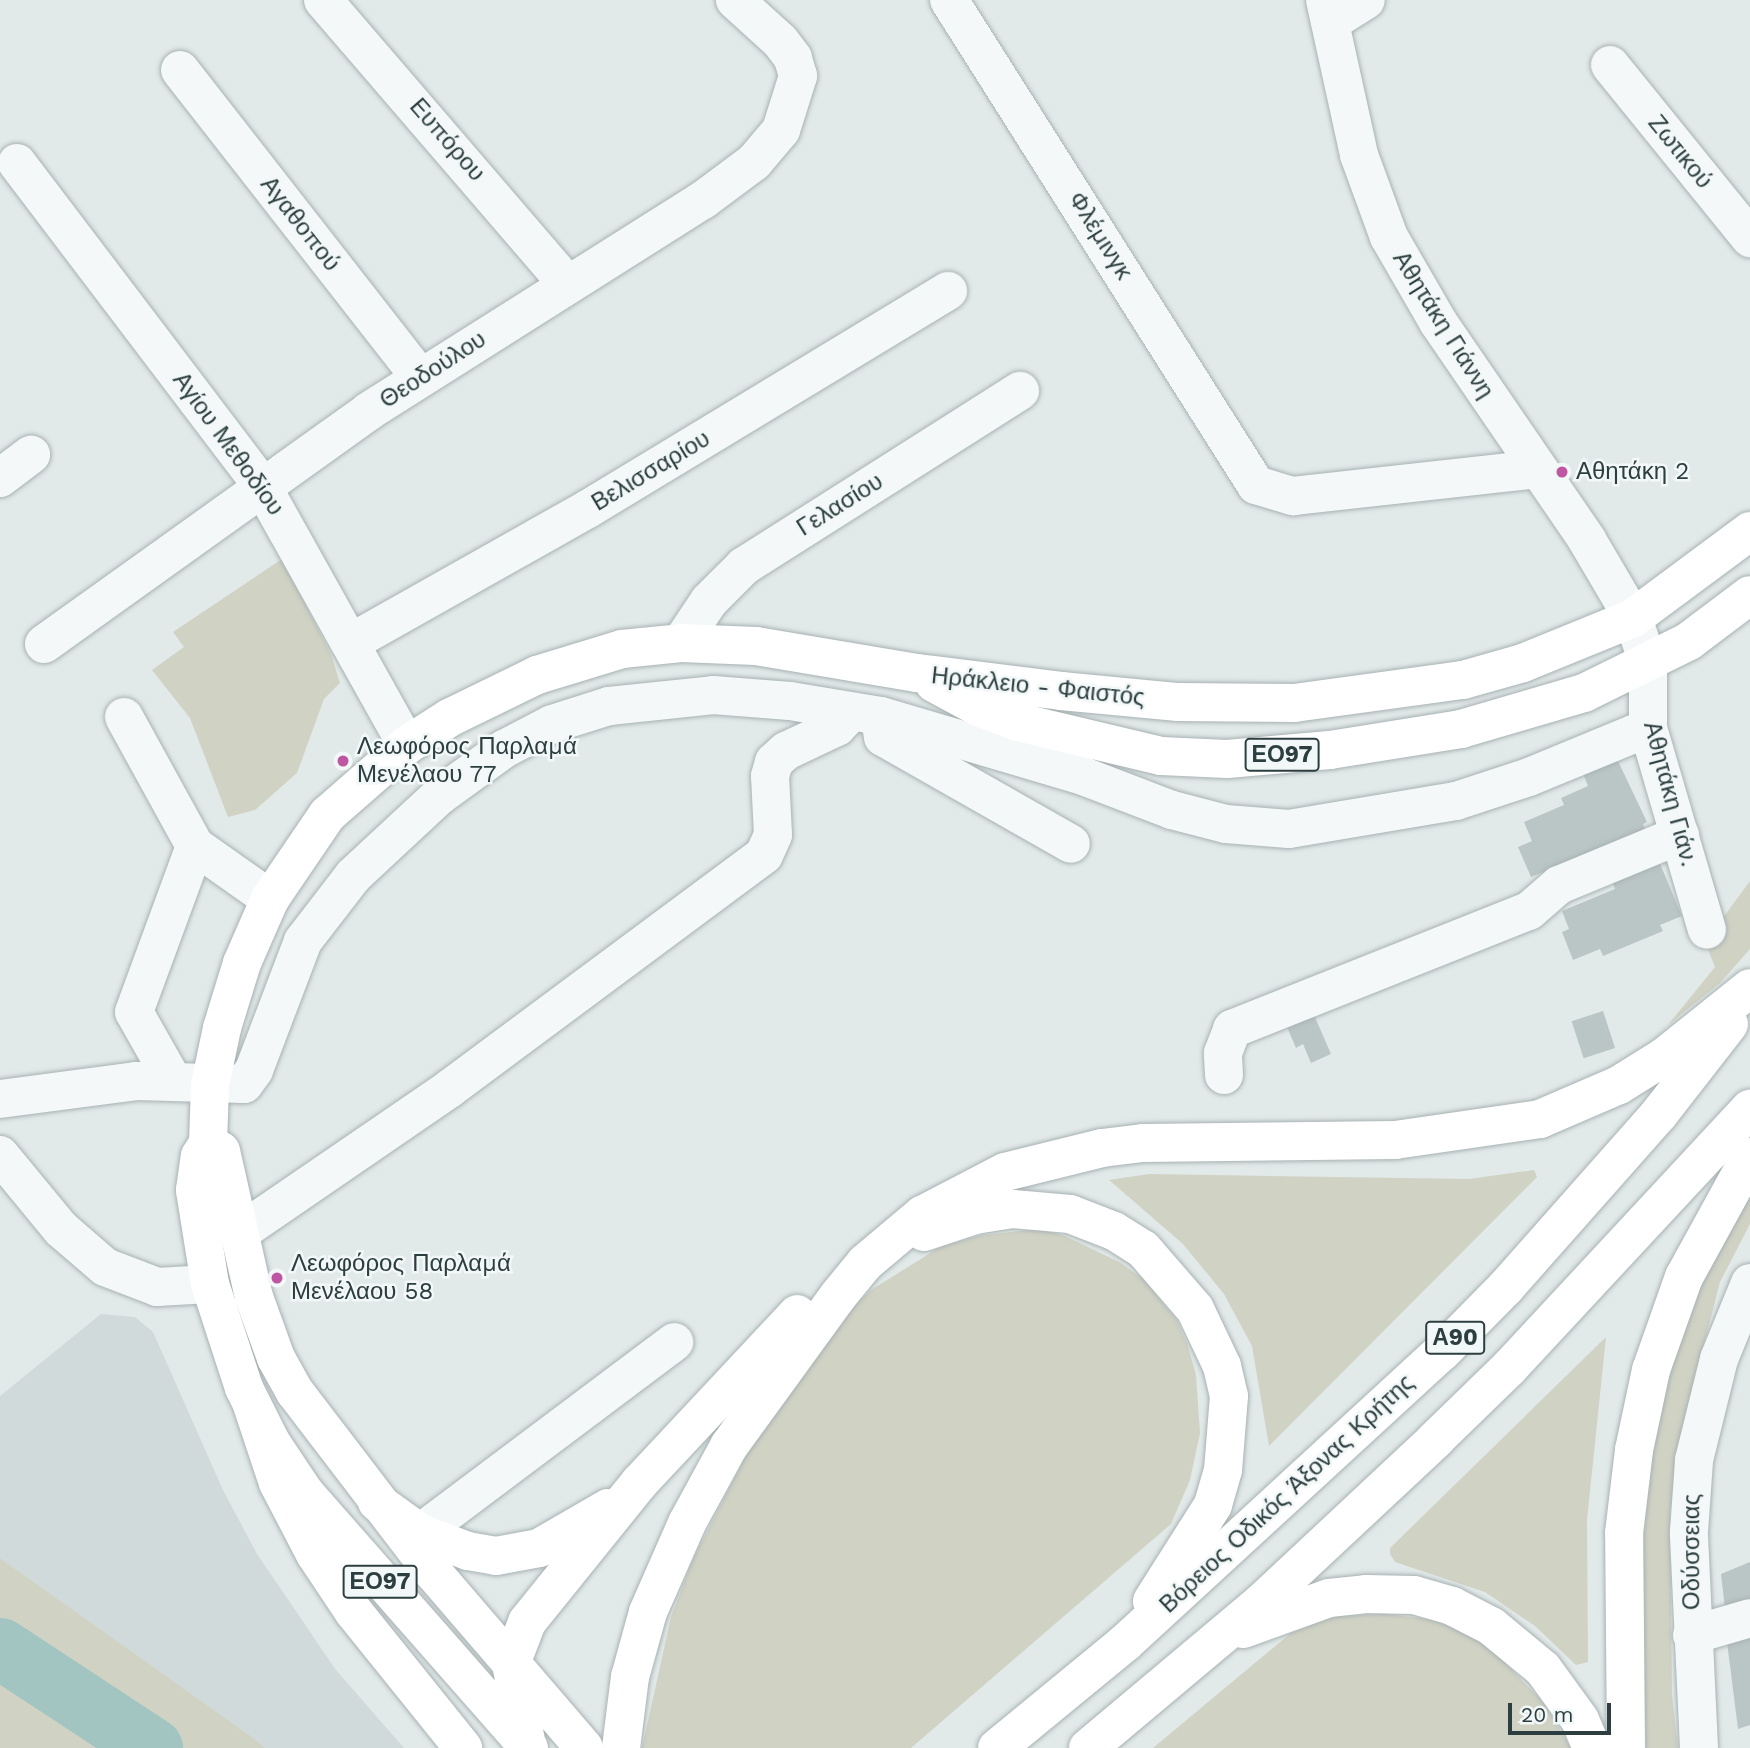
<!DOCTYPE html>
<html>
<head>
<meta charset="utf-8">
<style>
	body { margin:0 }
	#map { position:relative; width:1750px; height:1748px; overflow:hidden; background:#e2e9e9; font-family:"Work Sans",sans-serif }
	div>[style] { position:absolute }
	[style*='--x'] { left:calc(var(--x)*1px); top:calc(var(--y)*1px); width:calc(var(--w)*1px); rotate:calc(var(--a)*1deg) }
	.built>* { inset:0; background:#d1dadb }
	.green>* { inset:0; background:#d0d2c4 }
	.river>* { height:61px; margin:-30.5px; padding:0 30.5px; transform-origin:30.5px; border-radius:30.5px; background:#a2c5c2 }
	.building>* { inset:0; background:#bac5c5; transform-origin:0 0 }
	.roads { filter:drop-shadow(0 0 2px #a8b2b3) drop-shadow(0 0 2px #a8b2b3) }
	.minor>* { height:38px; margin:-19px; padding:0 19px; transform-origin:19px; border-radius:19px; background:#f5f8f8 }
	.major>* { height:38px; margin:-19px; padding:0 19px; transform-origin:19px; border-radius:19px; background:#fff }
	.highway>* { height:38px; margin:-19px; padding:0 19px; transform-origin:19px; border-radius:19px; background:#fff }
	.dots>* { width:19px; height:19px; translate:-50% -50%; box-sizing:border-box; border:4px solid #f2f7f7; border-radius:50% }
	span { translate:-50% -50%; white-space:nowrap; text-align:center; line-height:1.15; -webkit-text-stroke:5px #f2f7f7; paint-order:stroke }
	.shield-label span { padding:2px 5px; background:#f2f7f7; border:2px solid; border-radius:5px; -webkit-text-stroke-width:0 }
	.shield-label { font-size:23px; color:#2c3e3f; font-weight:700 }
	.street-label { font-size:24px; color:#2c3e3f }
	.poi-label { font-size:24px; color:#2c3e3f }
	.left { translate:0 -50%; text-align:left }
	.scale { position:absolute; left:1508px; top:1703px; width:103px; height:32px; box-sizing:border-box; border:4px solid #2c3e3f; border-top:0; padding-left:9px; font-size:21px; line-height:24px; white-space:nowrap; color:#2c3e3f; -webkit-text-stroke:5px #f2f7f7; paint-order:stroke }
</style>
</head>
<body>
<div id="map">
	<div class="built">
		<div style="clip-path:polygon(101px 1314px,135px 1317px,153px 1332px,223px 1490px,257px 1554px,336px 1670px,404px 1748px,265px 1748px,0 1558px,0 1396px)"></div>
	</div>
	<div class="green">
		<div style="clip-path:polygon(282px 559px,331px 654px,340px 683px,324px 699px,297px 773px,255px 810px,228px 817px,190px 718px,152px 670px,184px 647px,173px 632px)"></div>
		<div style="clip-path:polygon(1750px 881px,1750px 949px,1720px 983px,1668px 1025px,1715px 967px,1705px 942px)"></div>
		<div style="clip-path:polygon(1534px 1170px,1537px 1177px,1269px 1446px,1252px 1346px,1224px 1294px,1183px 1244px,1109px 1180px,1149px 1174px,1469px 1179px)"></div>
		<div style="clip-path:polygon(1750px 1188px,1750px 1224px,1720px 1282px,1682px 1430px,1670px 1513px,1672px 1695px,1678px 1748px,1646px 1748px,1640px 1574px,1655px 1423px,1673px 1352px,1700px 1279px)"></div>
		<div style="clip-path:polygon(1038px 1229px,1065px 1236px,1121px 1263px,1144px 1280px,1176px 1319px,1187px 1343px,1196px 1375px,1200px 1433px,1190px 1480px,1171px 1524px,911px 1748px,642px 1748px,671px 1617px,693px 1559px,763px 1422px,839px 1320px,871px 1290px,940px 1247px,978px 1236px)"></div>
		<div style="clip-path:polygon(1606px 1337px,1587px 1520px,1588px 1662px,1576px 1665px,1535px 1626px,1485px 1592px,1395px 1562px,1390px 1554px,1390px 1548px)"></div>
		<div style="clip-path:polygon(0 1558px,253px 1738px,265px 1748px,0 1748px)"></div>
		<div style="clip-path:polygon(1385px 1614px,1428px 1619px,1479px 1636px,1544px 1703px,1571px 1748px,1153px 1748px,1291px 1633px,1337px 1616px)"></div>
	</div>
	<div class="river">
		<div style="--x:0;--y:1648;--w:182;--a:33.3"></div>
	</div>
	<div class="building">
		<div style="clip-path:polygon(1617px 759px,1647px 822px,1643px 824px,1647px 834px,1545px 877px,1543px 872px,1531px 877px,1518px 847px,1532px 841px,1524px 822px,1564px 805px,1561px 798px,1588px 786px,1583px 774px)"></div>
		<div style="clip-path:polygon(1658px 859px,1682px 916px,1660px 925px,1663px 931px,1603px 956px,1600px 949px,1573px 960px,1562px 932px,1569px 929px,1562px 911px,1615px 889px,1611px 878px)"></div>
		<div style="left:1603px;top:1011px;width:39px;height:33px;rotate:72deg"></div>
		<div style="clip-path:polygon(1314px 1015px,1331px 1054px,1311px 1063px,1303px 1044px,1296px 1048px,1287px 1027px)"></div>
		<div style="clip-path:polygon(1750px 1562px,1750px 1607px,1726px 1617px,1721px 1574px)"></div>
		<div style="clip-path:polygon(1750px 1634px,1750px 1725px,1738px 1729px,1727px 1642px)"></div>
	</div>
	<div class="roads">
		<div class="minor">
			<div style="--x:323;--y:0;--w:374;--a:49.3"></div>
			<div style="--x:949;--y:0;--w:574;--a:57.67"></div>
			<div style="--x:1256;--y:485;--w:39;--a:17"></div>
			<div style="--x:1293;--y:496;--w:246;--a:-6.3"></div>
			<div style="--x:1325;--y:0;--w:159;--a:77.6"></div>
			<div style="--x:1359;--y:155;--w:87;--a:69.9"></div>
			<div style="--x:1389;--y:237;--w:98;--a:60"></div>
			<div style="--x:1438;--y:322;--w:264;--a:55.6"></div>
			<div style="--x:1587;--y:540;--w:91;--a:59.5"></div>
			<div style="--x:1633;--y:618;--w:47;--a:71.6"></div>
			<div style="--x:1648;--y:663;--w:65;--a:90"></div>
			<div style="--x:1648;--y:728;--w:210;--a:73.7"></div>
			<div style="--x:1331;--y:22;--w:41;--a:-32.2"></div>
			<div style="--x:1610;--y:65;--w:223;--a:51"></div>
			<div style="--x:180;--y:70;--w:390;--a:52"></div>
			<div style="--x:17;--y:163;--w:405;--a:52.8"></div>
			<div style="--x:262;--y:486;--w:297;--a:60.8"></div>
			<div style="--x:0;--y:478;--w:39;--a:-37"></div>
			<div style="--x:350;--y:643;--w:273;--a:-29.4"></div>
			<div style="--x:588;--y:509;--w:421;--a:-31.2"></div>
			<div style="--x:681;--y:643;--w:50;--a:-56.3"></div>
			<div style="--x:709;--y:601;--w:49;--a:-45"></div>
			<div style="--x:744;--y:566;--w:327;--a:-32.4"></div>
			<div style="--x:44;--y:644;--w:400;--a:-35.6"></div>
			<div style="--x:369;--y:411;--w:395;--a:-32.3"></div>
			<div style="--x:703;--y:200;--w:64;--a:-36.7"></div>
			<div style="--x:754;--y:162;--w:42;--a:-49.8"></div>
			<div style="--x:781;--y:130;--w:57;--a:-72.5"></div>
			<div style="--x:798;--y:76;--w:19;--a:-106"></div>
			<div style="--x:793;--y:58;--w:21;--a:-127"></div>
			<div style="--x:780;--y:41;--w:61;--a:-137.7"></div>
			<div style="--x:124;--y:717;--w:147;--a:61.2"></div>
			<div style="--x:195;--y:846;--w:92;--a:35.2"></div>
			<div style="--x:880;--y:718;--w:19;--a:81"></div>
			<div style="--x:883;--y:737;--w:216;--a:29.6"></div>
			<div style="--x:1224;--y:1075;--w:22;--a:-93"></div>
			<div style="--x:1223;--y:1053;--w:26;--a:-69"></div>
			<div style="--x:1232;--y:1029;--w:320;--a:-21.7"></div>
			<div style="--x:1529;--y:911;--w:40;--a:-41"></div>
			<div style="--x:1559;--y:885;--w:131;--a:-22.5"></div>
			<div style="--x:173;--y:1081;--w:79;--a:-119.5"></div>
			<div style="--x:134;--y:1012;--w:177;--a:-69.8"></div>
			<div style="--x:0;--y:1099;--w:137;--a:-7.5"></div>
			<div style="--x:136;--y:1081;--w:108;--a:1.6"></div>
			<div style="--x:244;--y:1084;--w:17;--a:-54"></div>
			<div style="--x:254;--y:1070;--w:138;--a:-69.2"></div>
			<div style="--x:303;--y:941;--w:82;--a:-52.4"></div>
			<div style="--x:353;--y:876;--w:117;--a:-42.9"></div>
			<div style="--x:439;--y:796;--w:80;--a:-35.9"></div>
			<div style="--x:504;--y:749;--w:54;--a:-27.5"></div>
			<div style="--x:552;--y:724;--w:60;--a:-17.5"></div>
			<div style="--x:609;--y:706;--w:105;--a:-6"></div>
			<div style="--x:713;--y:695;--w:77;--a:4.5"></div>
			<div style="--x:790;--y:701;--w:92;--a:9.4"></div>
			<div style="--x:881;--y:716;--w:211;--a:16.5"></div>
			<div style="--x:1083;--y:776;--w:95;--a:20.9"></div>
			<div style="--x:1172;--y:810;--w:56;--a:14.5"></div>
			<div style="--x:1226;--y:824;--w:63;--a:4.5"></div>
			<div style="--x:1289;--y:829;--w:169;--a:-9.5"></div>
			<div style="--x:1456;--y:801;--w:77;--a:-18.2"></div>
			<div style="--x:1529;--y:777;--w:129;--a:-22.4"></div>
			<div style="--x:0;--y:1155;--w:96;--a:50.5"></div>
			<div style="--x:61;--y:1229;--w:58;--a:40.8"></div>
			<div style="--x:105;--y:1267;--w:56;--a:21"></div>
			<div style="--x:157;--y:1287;--w:53;--a:-3.2"></div>
			<div style="--x:239;--y:1233;--w:255;--a:-34.4"></div>
			<div style="--x:449;--y:1089;--w:392;--a:-36.6"></div>
			<div style="--x:764;--y:855;--w:22;--a:-66"></div>
			<div style="--x:773;--y:835;--w:59;--a:-92.9"></div>
			<div style="--x:770;--y:776;--w:15;--a:-74"></div>
			<div style="--x:774;--y:762;--w:16;--a:-43"></div>
			<div style="--x:786;--y:751;--w:56;--a:-25.2"></div>
			<div style="--x:837;--y:727;--w:19;--a:-47"></div>
			<div style="--x:420;--y:1533;--w:318;--a:-36.9"></div>
			<div style="--x:1692;--y:1635;--w:60;--a:-16.3"></div>
			<div style="--x:1699;--y:1748;--w:216;--a:-92.7"></div>
			<div style="--x:1689;--y:1532;--w:72;--a:-86"></div>
			<div style="--x:1694;--y:1460;--w:104;--a:-76.1"></div>
			<div style="--x:1719;--y:1359;--w:82;--a:-67.8"></div>
		</div>
		<div class="major">
			<div style="--x:934;--y:683;--w:50;--a:28.6"></div>
			<div style="--x:978;--y:707;--w:43;--a:20.6"></div>
			<div style="--x:1018;--y:722;--w:147;--a:13.4"></div>
			<div style="--x:1161;--y:756;--w:66;--a:2.6"></div>
			<div style="--x:1227;--y:759;--w:103;--a:-5"></div>
			<div style="--x:1330;--y:750;--w:133;--a:-9.1"></div>
			<div style="--x:1461;--y:729;--w:128;--a:-16.3"></div>
			<div style="--x:1584;--y:693;--w:117;--a:-26.3"></div>
			<div style="--x:1689;--y:641;--w:76;--a:-37"></div>
			<div style="--x:208;--y:1143;--w:15;--a:32"></div>
			<div style="--x:221;--y:1151;--w:150;--a:77.3"></div>
			<div style="--x:254;--y:1297;--w:65;--a:70.2"></div>
			<div style="--x:276;--y:1358;--w:39;--a:61"></div>
			<div style="--x:295;--y:1392;--w:225;--a:52.6"></div>
			<div style="--x:432;--y:1571;--w:233;--a:49.3"></div>
			<div style="--x:529;--y:1748;--w:339;--a:-131.3"></div>
			<div style="--x:305;--y:1493;--w:61;--a:-123.7"></div>
			<div style="--x:271;--y:1442;--w:60;--a:-116.6"></div>
			<div style="--x:244;--y:1388;--w:109;--a:-108.1"></div>
			<div style="--x:210;--y:1284;--w:95;--a:-99.1"></div>
			<div style="--x:195;--y:1190;--w:34;--a:-82"></div>
			<div style="--x:200;--y:1156;--w:15;--a:-58"></div>
			<div style="--x:208;--y:1143;--w:58;--a:-88"></div>
			<div style="--x:210;--y:1085;--w:58;--a:-78.1"></div>
			<div style="--x:222;--y:1028;--w:68;--a:-72.9"></div>
			<div style="--x:242;--y:963;--w:70;--a:-66.4"></div>
			<div style="--x:270;--y:899;--w:102;--a:-55.8"></div>
			<div style="--x:327;--y:815;--w:106;--a:-41.2"></div>
			<div style="--x:407;--y:745;--w:50;--a:-32.7"></div>
			<div style="--x:449;--y:718;--w:98;--a:-26"></div>
			<div style="--x:537;--y:675;--w:89;--a:-17"></div>
			<div style="--x:622;--y:649;--w:59;--a:-5.8"></div>
			<div style="--x:681;--y:643;--w:75;--a:2.3"></div>
			<div style="--x:756;--y:646;--w:163;--a:9.5"></div>
			<div style="--x:917;--y:673;--w:145;--a:7.1"></div>
			<div style="--x:1061;--y:691;--w:118;--a:5.4"></div>
			<div style="--x:1178;--y:702;--w:116;--a:0.5"></div>
			<div style="--x:1294;--y:703;--w:171;--a:-7.8"></div>
			<div style="--x:1463;--y:680;--w:62;--a:-15.8"></div>
			<div style="--x:1523;--y:663;--w:119;--a:-22.2"></div>
			<div style="--x:1633;--y:618;--w:146;--a:-36.6"></div>
		</div>
		<div class="highway">
			<div style="--x:924;--y:1232;--w:54;--a:-18.4"></div>
			<div style="--x:975;--y:1215;--w:38;--a:-9"></div>
			<div style="--x:1013;--y:1209;--w:57;--a:5"></div>
			<div style="--x:1070;--y:1214;--w:47;--a:21.1"></div>
			<div style="--x:1114;--y:1231;--w:34;--a:32"></div>
			<div style="--x:1143;--y:1249;--w:79;--a:49.1"></div>
			<div style="--x:1195;--y:1309;--w:63;--a:64.7"></div>
			<div style="--x:1222;--y:1366;--w:31;--a:77"></div>
			<div style="--x:1229;--y:1396;--w:74;--a:94.6"></div>
			<div style="--x:1223;--y:1470;--w:36;--a:106"></div>
			<div style="--x:1213;--y:1505;--w:114;--a:122.4"></div>
			<div style="--x:252;--y:1405;--w:82;--a:71.6"></div>
			<div style="--x:278;--y:1483;--w:80;--a:62.5"></div>
			<div style="--x:315;--y:1554;--w:69;--a:56.3"></div>
			<div style="--x:353;--y:1611;--w:176;--a:51.2"></div>
			<div style="--x:377;--y:1502;--w:53;--a:35.8"></div>
			<div style="--x:420;--y:1533;--w:51;--a:20.6"></div>
			<div style="--x:468;--y:1551;--w:28;--a:10"></div>
			<div style="--x:496;--y:1556;--w:44;--a:-10.5"></div>
			<div style="--x:539;--y:1548;--w:80;--a:-30.1"></div>
			<div style="--x:1243;--y:1629;--w:91;--a:-19.8"></div>
			<div style="--x:1329;--y:1598;--w:37;--a:-6"></div>
			<div style="--x:1366;--y:1594;--w:48;--a:1.2"></div>
			<div style="--x:1414;--y:1595;--w:40;--a:16"></div>
			<div style="--x:1452;--y:1606;--w:44;--a:27.1"></div>
			<div style="--x:1491;--y:1626;--w:67;--a:39.6"></div>
			<div style="--x:1543;--y:1669;--w:63;--a:54"></div>
			<div style="--x:1580;--y:1720;--w:30;--a:67"></div>
			<div style="--x:527;--y:1746;--w:84;--a:-101"></div>
			<div style="--x:511;--y:1664;--w:45;--a:-69.1"></div>
			<div style="--x:527;--y:1622;--w:180;--a:-51.1"></div>
			<div style="--x:640;--y:1482;--w:230;--a:-46.9"></div>
			<div style="--x:621;--y:1748;--w:72;--a:-82.8"></div>
			<div style="--x:630;--y:1677;--w:67;--a:-74.5"></div>
			<div style="--x:648;--y:1612;--w:97;--a:-66.3"></div>
			<div style="--x:687;--y:1523;--w:88;--a:-61.4"></div>
			<div style="--x:729;--y:1446;--w:185;--a:-54"></div>
			<div style="--x:838;--y:1296;--w:43;--a:-50.7"></div>
			<div style="--x:865;--y:1263;--w:75;--a:-40.1"></div>
			<div style="--x:922;--y:1215;--w:93;--a:-27.4"></div>
			<div style="--x:1005;--y:1172;--w:100;--a:-13.9"></div>
			<div style="--x:1102;--y:1148;--w:41;--a:-7"></div>
			<div style="--x:1143;--y:1143;--w:252;--a:-0.7"></div>
			<div style="--x:1395;--y:1140;--w:147;--a:-8.2"></div>
			<div style="--x:1540;--y:1119;--w:86;--a:-23.3"></div>
			<div style="--x:1619;--y:1085;--w:53;--a:-31.9"></div>
			<div style="--x:1664;--y:1057;--w:110;--a:-38.7"></div>
			<div style="--x:997;--y:1748;--w:166;--a:-39.4"></div>
			<div style="--x:1125;--y:1643;--w:430;--a:-42.6"></div>
			<div style="--x:1442;--y:1352;--w:91;--a:-45.4"></div>
			<div style="--x:1506;--y:1287;--w:231;--a:-48.5"></div>
			<div style="--x:1659;--y:1114;--w:114;--a:-52.1"></div>
			<div style="--x:1088;--y:1748;--w:226;--a:-40"></div>
			<div style="--x:1261;--y:1603;--w:240;--a:-43.1"></div>
			<div style="--x:1436;--y:1439;--w:102;--a:-44.2"></div>
			<div style="--x:1509;--y:1368;--w:354;--a:-47.1"></div>
			<div style="--x:1626;--y:1748;--w:215;--a:-90.5"></div>
			<div style="--x:1624;--y:1533;--w:84;--a:-83.1"></div>
			<div style="--x:1634;--y:1450;--w:82;--a:-78"></div>
			<div style="--x:1651;--y:1370;--w:99;--a:-70.5"></div>
			<div style="--x:1684;--y:1277;--w:137;--a:-61.2"></div>
		</div>
	</div>
	<div class="dots">
		<div style="left:1562px;top:472px;background:#bf56a4"></div>
		<div style="left:343px;top:761px;background:#bf56a4"></div>
		<div style="left:277px;top:1278px;background:#bf56a4"></div>
	</div>
	<div class="shield-label">
		<span style="left:1282px;top:755px">ΕΟ97</span>
		<span style="left:1455px;top:1338px">Α90</span>
		<span style="left:380px;top:1582px">ΕΟ97</span>
	</div>
	<div class="street-label">
		<span style="left:447px;top:140px;rotate:49deg">Ευπόρου</span>
		<span style="left:1680px;top:152px;rotate:51deg">Ζωτικού</span>
		<span style="left:300px;top:224px;rotate:52deg">Αγαθοπού</span>
		<span style="left:1100px;top:236px;rotate:58deg">Φλέμινγκ</span>
		<span style="left:1443px;top:325px;rotate:58deg">Αθητάκη Γιάννη</span>
		<span style="left:433px;top:370px;rotate:-33deg">Θεοδούλου</span>
		<span style="left:228px;top:444px;rotate:54deg">Αγίου Μεθοδίου</span>
		<span style="left:651px;top:471px;rotate:-31deg">Βελισσαρίου</span>
		<span style="left:840px;top:505px;rotate:-32deg">Γελασίου</span>
		<span style="left:1038px;top:687px;rotate:6deg">Ηράκλειο - Φαιστός</span>
		<span style="left:1670px;top:794px;rotate:75deg">Αθητάκη Γιάν.</span>
		<span style="left:1287px;top:1494px;rotate:-43deg">Βόρειος Οδικός Άξονας Κρήτης</span>
		<span style="left:1692px;top:1552px;rotate:-90deg">Οδύσσειας</span>
	</div>
	<div class="poi-label">
		<span class="left" style="left:1576px;top:472px">Αθητάκη 2</span>
		<span class="left" style="left:357px;top:761px">Λεωφόρος Παρλαμά<br>Μενέλαου 77</span>
		<span class="left" style="left:291px;top:1278px">Λεωφόρος Παρλαμά<br>Μενέλαου 58</span>
	</div>
	<div class="scale">20 m</div>
</div>
</body>
</html>
